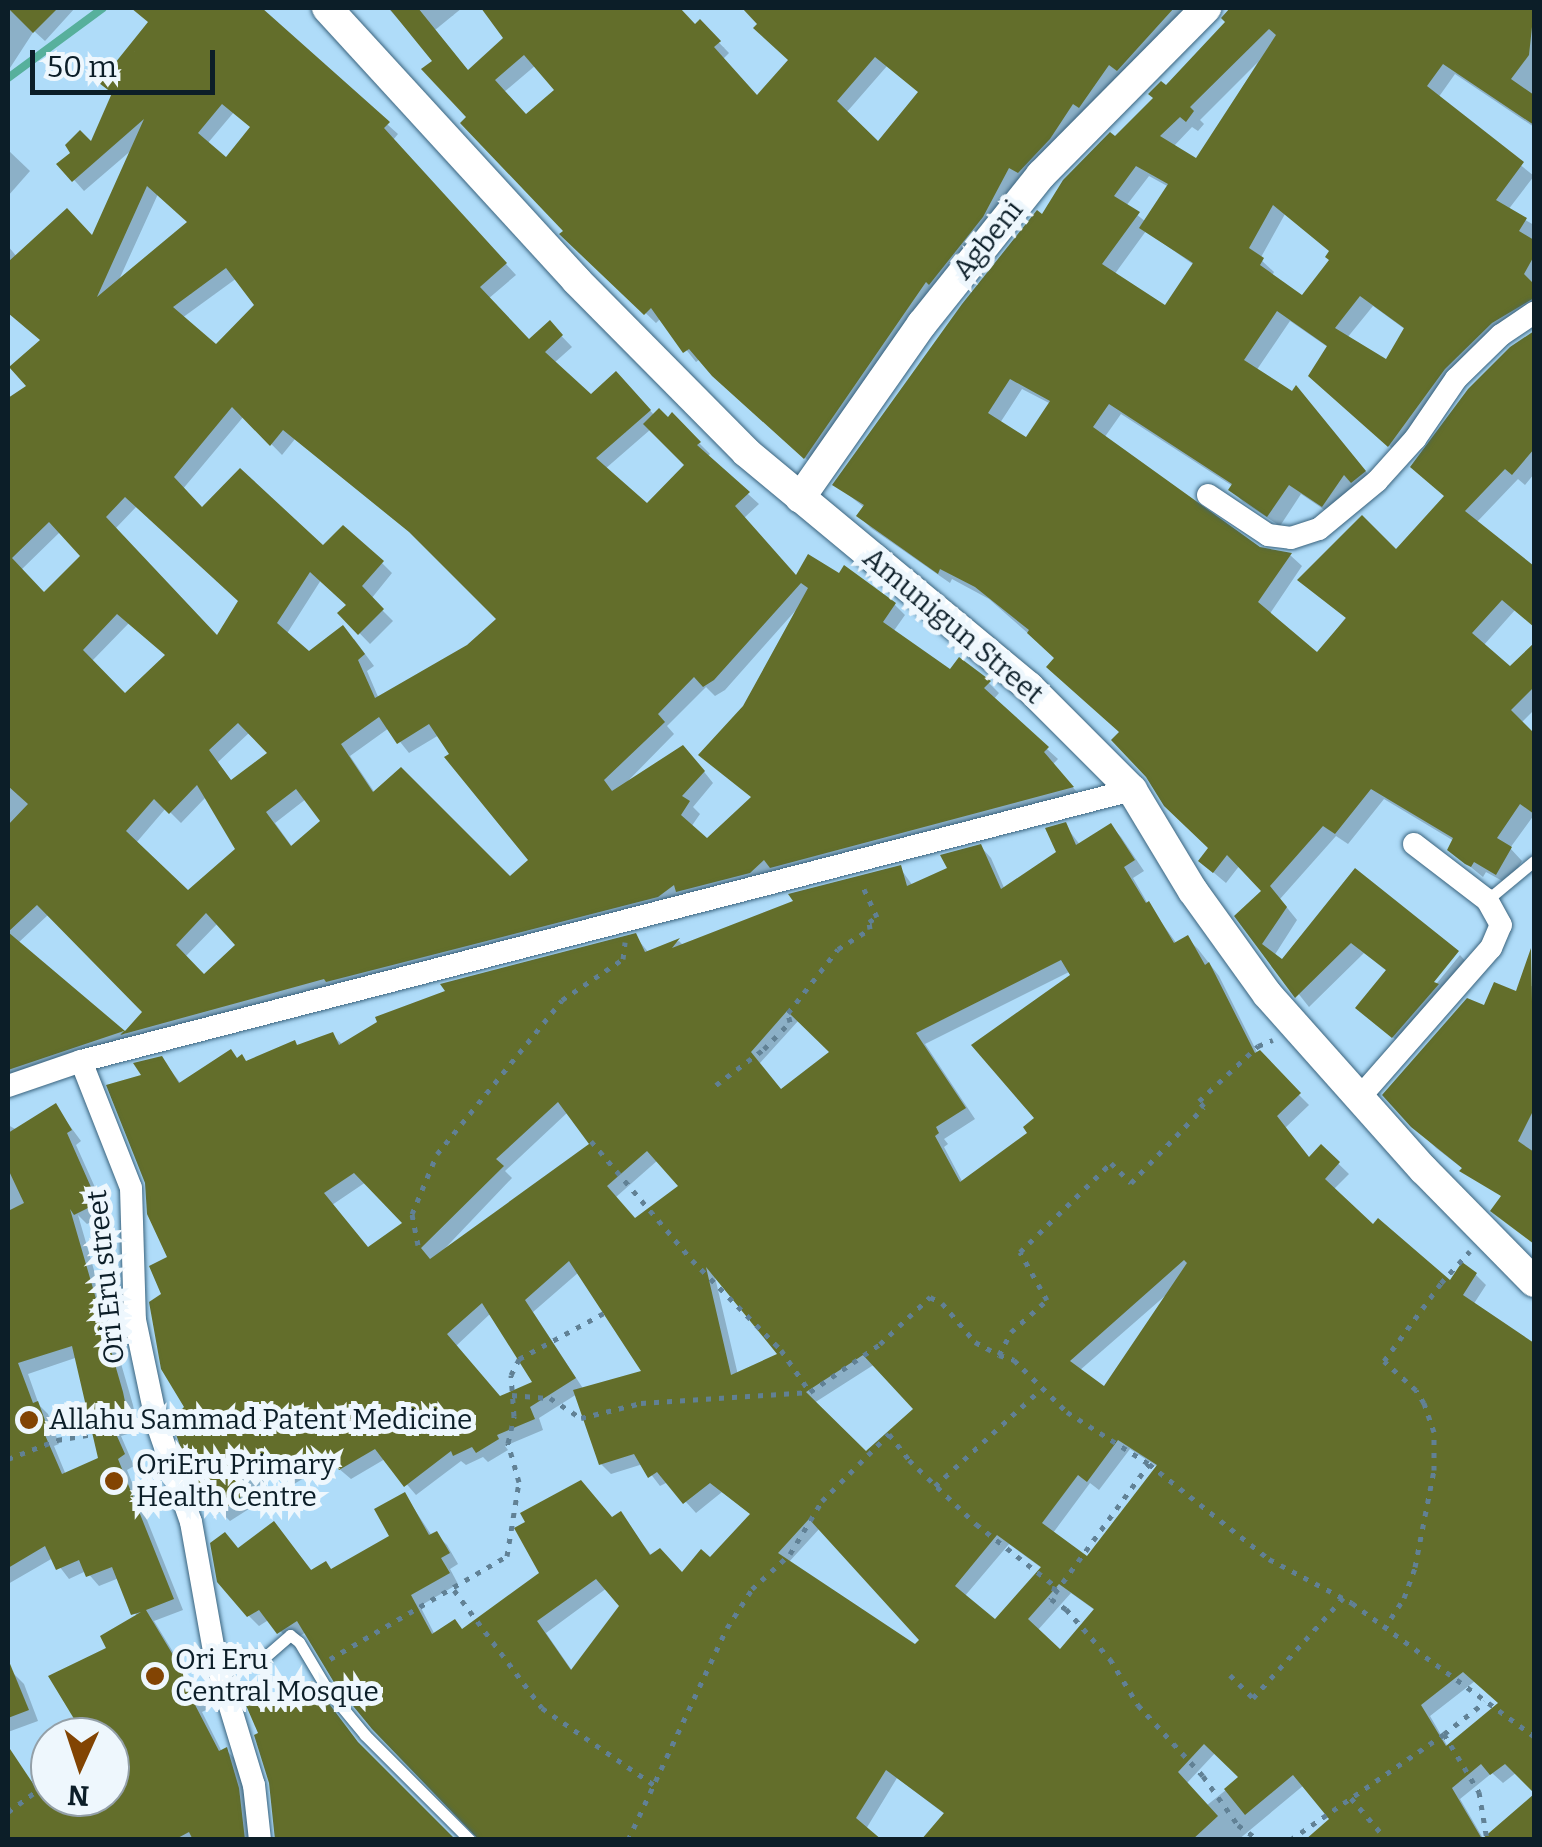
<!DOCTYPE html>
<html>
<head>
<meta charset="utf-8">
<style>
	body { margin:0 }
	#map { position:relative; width:1542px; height:1847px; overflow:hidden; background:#afdcf9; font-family:Bitter,serif }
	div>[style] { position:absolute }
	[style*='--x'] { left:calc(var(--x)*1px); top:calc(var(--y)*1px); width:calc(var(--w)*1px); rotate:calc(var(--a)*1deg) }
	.shadow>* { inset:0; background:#0003 }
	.stream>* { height:8px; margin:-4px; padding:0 4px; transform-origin:4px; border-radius:4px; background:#57b09c }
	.building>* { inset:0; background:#636e2b }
	.path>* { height:5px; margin-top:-2.5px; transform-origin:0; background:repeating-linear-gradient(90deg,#618195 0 5px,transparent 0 13px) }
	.roads { filter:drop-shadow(0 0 2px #3a637d) drop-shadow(0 0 2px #3a637d) }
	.lane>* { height:11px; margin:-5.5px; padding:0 5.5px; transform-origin:5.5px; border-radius:5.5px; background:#fff }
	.street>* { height:22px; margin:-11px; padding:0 11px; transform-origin:11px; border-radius:11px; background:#fff }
	.secondary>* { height:30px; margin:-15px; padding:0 15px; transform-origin:15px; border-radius:15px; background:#fff }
	.dots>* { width:28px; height:28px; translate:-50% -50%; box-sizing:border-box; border:5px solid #eef7fd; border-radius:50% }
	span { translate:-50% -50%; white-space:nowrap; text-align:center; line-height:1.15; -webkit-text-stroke:10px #eef7fd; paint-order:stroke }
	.street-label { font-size:28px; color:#0c1e28 }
	.poi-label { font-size:28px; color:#0c1e28 }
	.left { translate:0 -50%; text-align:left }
	.frame { position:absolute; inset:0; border:10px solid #0c1e28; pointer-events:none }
	.north { position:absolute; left:30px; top:1717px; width:100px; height:100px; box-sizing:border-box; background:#eef7fd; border:2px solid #94a0a8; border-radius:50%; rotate:183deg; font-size:28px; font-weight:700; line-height:40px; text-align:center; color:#0c1e28 }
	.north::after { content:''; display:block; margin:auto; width:35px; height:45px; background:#824403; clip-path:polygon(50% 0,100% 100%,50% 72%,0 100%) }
	.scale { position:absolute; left:30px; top:50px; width:185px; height:45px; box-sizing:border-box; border:5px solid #0c1e28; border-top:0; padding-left:12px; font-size:30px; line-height:35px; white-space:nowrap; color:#0c1e28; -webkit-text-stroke:8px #eef7fd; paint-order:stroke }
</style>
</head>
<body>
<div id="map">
	<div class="shadow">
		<div style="clip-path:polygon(8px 8px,75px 8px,45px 41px,34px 31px,8px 71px)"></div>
		<div style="clip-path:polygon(evenodd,147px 8px,184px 8px,193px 16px,201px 8px,258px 8px,398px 134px,393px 140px,516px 275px,488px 299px,529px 342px,550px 324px,572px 347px,554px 363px,591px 397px,627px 385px,655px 416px,668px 420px,672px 416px,710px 454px,707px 457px,759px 504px,744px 518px,797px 578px,895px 605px,905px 615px,893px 632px,951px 672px,989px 683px,999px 693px,993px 700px,1058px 759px,1053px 764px,1082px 798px,783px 877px,775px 870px,761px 883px,8px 1091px,8px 635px,16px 626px,8px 614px,8px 401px,30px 386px,43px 341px,8px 312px,8px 246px,17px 257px,93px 239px,134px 148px,84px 191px,60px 164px,92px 145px,150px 22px,142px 14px,147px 8px,234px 112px,253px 128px,227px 161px,207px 144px,234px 112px,147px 8px,158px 194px,190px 223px,118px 282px,158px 194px,147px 8px,237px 278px,258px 305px,216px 348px,182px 318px,237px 278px,147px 8px,244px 416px,282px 455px,295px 439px,422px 541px,500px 620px,468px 647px,379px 699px,367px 671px,374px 666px,354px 639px,309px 654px,286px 635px,321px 580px,349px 605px,340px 613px,370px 644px,393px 621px,371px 599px,392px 573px,382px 563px,202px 510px,182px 490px,244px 416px,147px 8px,651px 429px,687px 465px,647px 507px,605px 469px,651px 429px,147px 8px,137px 506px,241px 601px,218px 638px,115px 529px,137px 506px,147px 8px,61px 531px,83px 556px,44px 595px,21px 570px,61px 531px,147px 8px,796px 610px,733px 726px,753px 798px,707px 841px,691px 827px,700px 814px,693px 807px,713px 783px,694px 759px,620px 789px,674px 734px,667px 726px,706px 687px,715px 696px,725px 690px,796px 610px,147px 8px,129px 623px,168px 656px,125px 696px,91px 662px,129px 623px,147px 8px,389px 728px,409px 753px,439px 735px,532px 860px,510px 880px,375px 793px,350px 756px,389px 728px,147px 8px,250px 732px,270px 753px,232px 782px,218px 762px,250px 732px,147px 8px,206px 797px,238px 850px,188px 894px,136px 843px,166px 808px,181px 823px,206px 797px,147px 8px,306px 799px,323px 821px,293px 848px,275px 823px,306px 799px,147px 8px,49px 914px,146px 1012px,125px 1034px,18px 943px,49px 914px,147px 8px,218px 923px,239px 945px,204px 977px,185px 957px,218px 923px)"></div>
		<div style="clip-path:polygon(evenodd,388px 8px,462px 8px,435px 30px,469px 72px,506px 39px,484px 8px,677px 8px,695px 27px,700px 23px,729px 53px,723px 59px,758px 98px,791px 60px,745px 8px,946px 8px,942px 13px,963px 28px,977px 8px,1195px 8px,1030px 182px,1020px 176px,994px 228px,816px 468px,700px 359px,696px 362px,661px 318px,656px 323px,574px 244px,470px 117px,436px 61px,388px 8px,536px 65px,558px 91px,526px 117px,504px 92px,536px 65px,388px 8px,887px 66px,920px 93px,878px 145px,846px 113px,887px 66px)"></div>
		<div style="clip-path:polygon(evenodd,1234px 8px,1534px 8px,1534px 127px,1455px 74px,1438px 98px,1534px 176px,1508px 210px,1534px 225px,1534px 315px,1502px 335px,1401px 456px,1323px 388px,1329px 348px,1290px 321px,1256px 371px,1307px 400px,1376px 484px,1335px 517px,1301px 494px,1280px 526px,1243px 502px,1232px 490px,1234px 487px,1121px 414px,1104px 438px,1259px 550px,1290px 555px,1302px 566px,1269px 615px,1317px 655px,1396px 552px,1446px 497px,1512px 349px,1534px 332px,1534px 474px,1525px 485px,1518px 479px,1476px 523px,1534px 569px,1534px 626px,1515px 610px,1483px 646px,1510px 669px,1534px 647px,1534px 710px,1521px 723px,1534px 736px,1534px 815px,1510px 848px,1522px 861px,1508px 884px,1486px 872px,1483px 877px,1450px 850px,1454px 841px,1384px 799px,1348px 844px,1336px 836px,1280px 899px,1297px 920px,1274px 956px,1282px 962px,1356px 872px,1425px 990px,1428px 994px,1460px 955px,1469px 965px,1405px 1047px,1370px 1019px,1388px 972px,1364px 953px,1309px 1007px,1237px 916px,1264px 891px,1240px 865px,1226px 883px,1213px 872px,1211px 848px,1122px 733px,1057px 659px,989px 599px,952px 579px,950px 583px,871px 528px,859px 516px,865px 508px,836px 485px,1043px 217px,1228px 23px,1226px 16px,1234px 8px,1258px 62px,1197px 161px,1173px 147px,1192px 127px,1198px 131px,1204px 124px,1200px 120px,1258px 62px,1234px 8px,1149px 176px,1169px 187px,1146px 222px,1126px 206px,1149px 176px,1234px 8px,1285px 214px,1332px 252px,1332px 261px,1302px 298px,1272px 276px,1274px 272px,1260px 259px,1285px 214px,1234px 8px,1146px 231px,1194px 265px,1166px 308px,1114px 275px,1146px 231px,1234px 8px,1373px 306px,1406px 330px,1386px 362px,1347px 338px,1373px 306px,1234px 8px,1022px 389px,1051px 404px,1027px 441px,1000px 423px,1022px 389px)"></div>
		<div style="clip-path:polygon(8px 150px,30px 171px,8px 196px)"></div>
		<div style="clip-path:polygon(evenodd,1065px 825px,1080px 845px,1111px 826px,1121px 837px,1144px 871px,1133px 878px,1148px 904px,1177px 944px,1187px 938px,1198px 949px,1219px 976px,1258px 1054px,1309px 1105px,1285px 1128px,1310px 1159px,1321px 1147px,1349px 1174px,1333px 1190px,1373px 1227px,1451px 1283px,1463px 1266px,1476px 1275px,1486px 1285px,1473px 1305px,1534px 1347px,1534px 1790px,1517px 1772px,1503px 1783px,1492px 1773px,1460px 1799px,1484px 1840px,1332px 1820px,1304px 1785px,1238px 1840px,924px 1840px,946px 1815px,897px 1778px,866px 1829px,306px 1632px,290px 1642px,270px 1619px,259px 1626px,249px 1616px,239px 1550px,274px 1524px,313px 1572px,332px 1571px,392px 1536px,405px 1495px,432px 1536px,436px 1534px,447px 1545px,458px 1564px,450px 1569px,458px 1584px,420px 1606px,435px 1635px,464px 1631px,620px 1515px,652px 1556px,682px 1575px,711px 1561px,752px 1515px,722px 1492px,696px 1513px,668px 1482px,660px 1486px,643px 1464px,611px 1474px,601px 1464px,577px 1394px,539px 1418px,543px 1430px,505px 1446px,508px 1450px,488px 1462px,483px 1457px,466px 1465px,461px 1461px,416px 1495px,385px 1459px,351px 1479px,331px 1462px,294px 1484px,283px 1472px,244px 1494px,252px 1507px,230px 1521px,220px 1511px,187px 1408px,164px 1295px,170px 1258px,145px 1077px,161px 1058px,182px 1085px,238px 1060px,247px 1063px,332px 1035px,344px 1046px,635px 936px,649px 953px,679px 941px,684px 946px,900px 868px,913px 886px,951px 869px,981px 847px,991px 858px,1005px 890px,1059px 853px,1065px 825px,1071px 971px,1074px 976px,1031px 1134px,963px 1183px,944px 1147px,948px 1144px,944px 1139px,975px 1119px,925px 1044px,1071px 971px,1065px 825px,799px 1020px,833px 1053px,782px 1091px,759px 1064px,799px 1020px,1065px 825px,568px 1112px,592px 1144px,432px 1262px,512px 1178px,505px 1171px,568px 1112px,1065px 825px,658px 1160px,681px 1186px,635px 1220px,616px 1197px,658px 1160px,1065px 825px,366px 1182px,406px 1223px,369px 1250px,332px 1205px,366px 1182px,1065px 825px,579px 1272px,645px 1373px,584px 1390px,533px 1312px,579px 1272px,1065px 825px,714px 1273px,781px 1355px,738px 1375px,714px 1273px,1065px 825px,1166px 1295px,1104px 1390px,1079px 1371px,1166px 1295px,1065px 825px,491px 1313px,536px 1383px,500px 1398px,456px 1346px,491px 1313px,1065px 825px,875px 1364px,917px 1409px,866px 1455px,814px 1403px,875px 1364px,1065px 825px,1130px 1449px,1158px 1467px,1088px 1559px,1053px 1533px,1090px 1483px,1099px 1490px,1130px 1449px,1065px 825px,820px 1528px,922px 1640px,916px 1647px,788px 1563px,820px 1528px,1065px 825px,1009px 1544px,1043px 1569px,996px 1622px,964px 1597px,1009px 1544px,1065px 825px,607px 1588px,622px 1606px,573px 1672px,546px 1633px,607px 1588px,1065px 825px,1071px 1593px,1096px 1611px,1060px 1652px,1037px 1631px,1071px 1593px,1065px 825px,1475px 1681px,1501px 1704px,1448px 1747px,1430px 1716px,1475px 1681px,1065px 825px,1216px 1752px,1242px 1777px,1206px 1806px,1186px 1784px,1216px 1752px)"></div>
		<div style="clip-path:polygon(1522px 983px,1534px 987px,1534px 1166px,1507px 1149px,1484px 1185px,1436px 1148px,1385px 1095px,1485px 1009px,1518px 994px)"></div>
		<div style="clip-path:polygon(evenodd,55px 1106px,81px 1141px,76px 1145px,107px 1214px,87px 1224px,78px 1215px,133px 1405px,138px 1431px,121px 1436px,134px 1466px,127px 1470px,183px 1610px,154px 1621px,208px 1709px,202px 1712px,222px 1752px,226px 1750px,237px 1761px,254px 1840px,8px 1840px,11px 1755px,42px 1795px,50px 1789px,50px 1797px,110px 1797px,110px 1737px,89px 1737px,74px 1713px,110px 1649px,137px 1617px,119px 1578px,99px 1586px,86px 1571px,69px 1579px,53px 1558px,8px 1584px,8px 1125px,17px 1130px,55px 1106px,78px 1357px,101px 1460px,66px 1475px,54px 1446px,59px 1444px,48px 1414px,39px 1405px,28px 1374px,78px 1357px)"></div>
		<div style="clip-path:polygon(13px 1673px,24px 1684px,38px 1721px,8px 1732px,8px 1675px)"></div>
	</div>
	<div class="stream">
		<div style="--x:8;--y:78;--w:118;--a:-36.4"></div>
	</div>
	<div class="building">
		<div style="clip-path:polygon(8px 8px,58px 8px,33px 33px)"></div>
		<div style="clip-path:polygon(evenodd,131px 8px,262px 8px,390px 122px,384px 128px,507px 263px,480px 287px,529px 339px,550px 320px,563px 335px,545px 352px,591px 394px,616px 371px,651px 410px,596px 458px,647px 503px,684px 465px,643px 424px,659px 408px,668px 417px,672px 412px,701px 442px,697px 445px,750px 492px,735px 506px,796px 575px,808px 554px,839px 573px,844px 565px,896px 603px,883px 622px,950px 669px,959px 657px,991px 681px,984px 688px,1049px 747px,1044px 752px,1074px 787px,770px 868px,764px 860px,750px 873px,676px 892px,674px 885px,658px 897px,326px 982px,324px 979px,120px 1035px,124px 1031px,8px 1070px,8px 825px,28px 804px,8px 786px,8px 398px,26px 386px,9px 367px,40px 340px,8px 313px,8px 262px,67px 208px,92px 235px,144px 119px,72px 182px,56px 164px,70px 153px,65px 145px,80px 130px,91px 141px,112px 93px,99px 83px,148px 22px,131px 8px,222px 104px,250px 127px,226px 157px,198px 133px,222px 104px,131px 8px,147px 186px,187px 222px,97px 297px,147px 186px,131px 8px,226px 268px,254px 305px,216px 344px,173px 307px,226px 268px,131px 8px,232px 407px,270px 446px,283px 430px,409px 532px,496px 619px,467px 645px,375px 698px,358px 660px,365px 654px,343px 625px,309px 651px,277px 623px,310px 572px,346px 605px,337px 613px,358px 635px,384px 609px,362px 586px,384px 561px,343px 525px,323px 545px,240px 468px,202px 507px,174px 477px,232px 407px,131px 8px,125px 497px,238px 601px,217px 635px,106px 517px,125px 497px,131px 8px,49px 522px,80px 556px,44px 592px,12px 558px,49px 522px,131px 8px,801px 583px,808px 588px,743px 706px,698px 755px,751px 797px,707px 838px,681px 815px,690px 801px,682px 796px,705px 771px,683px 745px,612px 791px,604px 780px,665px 722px,658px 714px,694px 677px,703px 687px,714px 680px,801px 583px,131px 8px,117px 614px,165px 655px,125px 693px,83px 650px,117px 614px,131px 8px,379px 717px,397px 744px,429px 724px,449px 754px,444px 757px,528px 860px,510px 876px,401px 767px,373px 792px,341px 744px,379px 717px,131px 8px,238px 723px,267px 753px,231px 780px,209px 750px,238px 723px,131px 8px,197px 785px,235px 849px,188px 890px,126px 831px,154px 799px,169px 814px,197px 785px,131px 8px,296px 789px,320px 821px,291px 846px,266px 812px,296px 789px,131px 8px,37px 905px,142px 1012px,125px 1031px,8px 932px,37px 905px,131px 8px,206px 913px,235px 945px,204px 974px,176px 945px,206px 913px)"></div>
		<div style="clip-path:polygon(evenodd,389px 8px,418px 8px,468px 70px,503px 38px,481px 8px,680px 8px,695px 24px,700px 19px,721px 41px,714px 47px,757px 95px,788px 60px,753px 28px,757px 24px,742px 8px,1174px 8px,1117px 71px,1109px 65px,1079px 108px,1073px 104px,1050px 139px,1018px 173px,1009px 168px,983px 217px,929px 285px,926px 282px,804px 459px,712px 376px,689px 349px,683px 353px,651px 308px,644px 315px,559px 234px,563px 231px,460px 123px,466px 117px,421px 69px,432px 61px,389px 8px,524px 55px,554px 90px,526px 114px,495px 80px,524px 55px,389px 8px,875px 57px,918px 92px,878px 141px,837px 101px,875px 57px)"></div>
		<div style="clip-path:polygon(evenodd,1230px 8px,1534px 8px,1529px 55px,1511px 79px,1534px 95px,1534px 125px,1443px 64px,1427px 86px,1524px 162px,1496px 200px,1527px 218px,1519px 231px,1534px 240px,1534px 256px,1524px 274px,1534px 284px,1534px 298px,1492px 323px,1445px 369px,1388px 447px,1308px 376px,1327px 346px,1277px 311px,1244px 360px,1292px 391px,1296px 385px,1366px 471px,1351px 483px,1344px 475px,1322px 507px,1289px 485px,1267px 517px,1228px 490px,1232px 484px,1109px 404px,1093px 427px,1260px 547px,1292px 553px,1258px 602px,1317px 652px,1346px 618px,1297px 580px,1362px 515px,1396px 549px,1444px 496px,1410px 467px,1468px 389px,1510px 347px,1534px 331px,1534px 449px,1512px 475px,1505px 469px,1465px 511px,1534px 566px,1534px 627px,1502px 600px,1472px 633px,1510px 666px,1534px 643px,1534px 687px,1511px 710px,1534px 733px,1534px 814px,1520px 804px,1497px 838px,1512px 847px,1496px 875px,1474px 862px,1471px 867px,1465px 864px,1447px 850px,1453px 838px,1371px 789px,1335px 834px,1323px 826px,1270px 886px,1287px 907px,1262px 944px,1282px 959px,1355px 868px,1459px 951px,1434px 982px,1439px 984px,1392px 1038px,1355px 1008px,1386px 970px,1351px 943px,1295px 998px,1234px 916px,1261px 891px,1227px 855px,1213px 873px,1198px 861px,1208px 848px,1164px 806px,1146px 777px,1111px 740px,1119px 732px,1046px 667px,1054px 658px,1027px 633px,1029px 630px,975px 587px,940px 569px,938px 574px,856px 516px,864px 505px,832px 485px,962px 304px,1037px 210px,1042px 214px,1063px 180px,1110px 132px,1115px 136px,1153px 98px,1148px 94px,1161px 81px,1166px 85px,1225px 22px,1221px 18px,1230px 8px,1269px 29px,1276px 35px,1196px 158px,1160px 136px,1180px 117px,1186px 122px,1194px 111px,1190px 107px,1269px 29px,1230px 8px,1136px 166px,1168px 184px,1139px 228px,1193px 263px,1165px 305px,1102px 264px,1140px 212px,1114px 196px,1136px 166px,1230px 8px,1273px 205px,1329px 251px,1325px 257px,1329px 260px,1302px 295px,1260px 265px,1264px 258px,1249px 248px,1273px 205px,1230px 8px,1360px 296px,1404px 328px,1386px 359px,1335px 328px,1360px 296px,1230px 8px,1010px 379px,1050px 401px,1026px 437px,988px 413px,1010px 379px)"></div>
		<div style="clip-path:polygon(evenodd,1066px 822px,1076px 845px,1111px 823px,1135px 860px,1124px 867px,1146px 903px,1149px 901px,1174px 943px,1188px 935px,1205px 965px,1209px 962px,1255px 1053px,1260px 1050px,1301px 1093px,1277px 1116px,1309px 1157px,1321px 1144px,1340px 1162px,1325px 1179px,1373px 1224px,1378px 1218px,1450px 1280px,1462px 1262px,1477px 1273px,1463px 1295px,1534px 1343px,1534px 1793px,1505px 1764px,1490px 1775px,1481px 1764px,1452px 1788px,1482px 1839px,1534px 1794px,1534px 1840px,1305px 1840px,1329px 1819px,1293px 1775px,1245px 1815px,1224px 1789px,1238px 1777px,1204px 1744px,1178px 1772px,1218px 1816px,1192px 1840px,921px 1840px,944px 1813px,886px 1770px,856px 1818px,882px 1840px,479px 1840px,372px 1729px,335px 1684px,297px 1621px,277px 1634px,259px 1610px,247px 1617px,217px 1582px,210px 1543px,225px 1532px,238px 1548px,274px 1521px,311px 1570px,326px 1561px,331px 1569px,389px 1536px,374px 1509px,405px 1492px,429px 1535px,437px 1531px,450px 1553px,441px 1558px,450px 1573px,411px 1595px,432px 1634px,455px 1619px,462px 1629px,539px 1573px,514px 1528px,525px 1522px,520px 1513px,581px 1480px,612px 1517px,621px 1511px,650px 1555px,660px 1548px,682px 1572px,701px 1549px,710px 1557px,750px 1514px,710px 1483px,683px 1504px,657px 1472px,648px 1478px,634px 1454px,599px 1465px,573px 1390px,641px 1371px,569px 1261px,525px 1300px,576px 1378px,530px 1407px,535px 1419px,497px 1435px,499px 1439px,476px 1453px,472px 1447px,453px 1456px,451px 1451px,404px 1487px,375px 1449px,339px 1470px,328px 1453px,322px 1457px,319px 1453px,282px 1475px,274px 1462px,236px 1483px,244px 1495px,218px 1513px,188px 1469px,171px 1420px,184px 1407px,161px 1369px,149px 1302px,161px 1294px,149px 1266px,167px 1257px,147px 1214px,145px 1183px,106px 1085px,141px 1075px,133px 1063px,162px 1056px,179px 1083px,231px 1049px,237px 1058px,242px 1054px,246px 1061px,295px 1040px,297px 1045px,333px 1032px,339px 1045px,377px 1022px,375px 1017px,445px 991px,440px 984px,636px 933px,645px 952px,680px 938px,672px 948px,793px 901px,788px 894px,901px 865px,907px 886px,947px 868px,940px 855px,981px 844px,1001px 889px,1056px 852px,1045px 828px,1066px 822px,1061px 960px,1070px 975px,971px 1045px,1034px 1118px,1023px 1127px,1027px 1133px,960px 1182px,935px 1136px,939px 1133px,936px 1127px,966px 1108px,916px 1033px,1061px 960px,1066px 822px,787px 1011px,829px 1052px,781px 1089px,751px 1052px,787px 1011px,1066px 822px,558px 1102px,589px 1144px,430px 1259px,421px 1248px,504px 1166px,496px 1159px,558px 1102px,1066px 822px,647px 1151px,678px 1186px,635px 1218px,607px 1186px,647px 1151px,1066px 822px,354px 1173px,402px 1223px,368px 1247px,324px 1193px,354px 1173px,1066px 822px,1184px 1260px,1187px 1263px,1104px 1386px,1070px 1361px,1184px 1260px,1066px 822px,706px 1267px,777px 1354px,731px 1375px,706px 1267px,1066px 822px,482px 1303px,532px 1382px,500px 1396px,447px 1334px,482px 1303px,1066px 822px,863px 1355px,913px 1409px,866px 1451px,806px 1392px,863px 1355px,1066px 822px,1118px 1440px,1157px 1465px,1087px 1556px,1042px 1523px,1078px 1475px,1087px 1482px,1118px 1440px,1066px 822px,809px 1519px,919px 1640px,915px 1644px,778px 1553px,809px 1519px,1066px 822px,997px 1535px,1041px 1567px,995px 1619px,955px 1586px,997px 1535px,1066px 822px,596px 1579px,619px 1606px,571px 1670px,537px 1621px,596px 1579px,1066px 822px,1059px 1584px,1094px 1609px,1060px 1649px,1028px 1619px,1059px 1584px,1066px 822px,1463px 1672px,1498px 1703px,1446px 1746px,1421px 1705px,1463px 1672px)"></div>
		<div style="clip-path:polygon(1531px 948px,1534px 1109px,1518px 1141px,1534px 1152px,1534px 1244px,1490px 1211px,1501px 1196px,1459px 1171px,1462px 1168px,1411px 1127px,1382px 1095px,1467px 998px,1484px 1005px,1494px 982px,1516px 991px)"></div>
		<div style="clip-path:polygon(evenodd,56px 1103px,72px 1130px,67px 1133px,98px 1203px,74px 1215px,70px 1209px,123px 1392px,129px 1421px,112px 1425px,125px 1454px,118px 1459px,174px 1599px,146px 1610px,199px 1698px,193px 1701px,219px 1751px,227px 1747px,239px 1788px,245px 1840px,193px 1840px,189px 1832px,174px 1840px,8px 1840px,8px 1746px,42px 1797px,110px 1797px,110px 1737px,98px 1737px,89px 1721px,79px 1727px,48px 1676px,106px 1648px,100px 1636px,141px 1612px,131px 1615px,112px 1567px,86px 1577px,79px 1560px,56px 1570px,45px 1546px,8px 1568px,8px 1211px,24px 1203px,8px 1169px,8px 1133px,56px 1103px,72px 1346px,98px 1458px,62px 1474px,45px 1435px,50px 1434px,38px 1401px,33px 1403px,18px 1363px,72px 1346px)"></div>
		<div style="clip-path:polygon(8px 1659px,29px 1710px,8px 1718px)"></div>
		<div style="clip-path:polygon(312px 1681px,358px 1742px,456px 1840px,275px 1840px,269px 1783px,254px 1735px,258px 1733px,242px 1696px,268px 1683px,273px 1695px,283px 1691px,285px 1695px)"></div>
	</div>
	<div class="path">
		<div style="--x:716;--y:1085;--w:60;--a:-36.9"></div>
		<div style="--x:764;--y:1049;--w:37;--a:-46"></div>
		<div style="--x:790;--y:1022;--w:9;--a:-103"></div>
		<div style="--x:788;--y:1013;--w:81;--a:-52"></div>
		<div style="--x:838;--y:949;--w:38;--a:-32"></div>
		<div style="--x:870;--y:929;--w:7;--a:-98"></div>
		<div style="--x:869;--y:922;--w:9;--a:-32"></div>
		<div style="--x:877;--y:917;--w:38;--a:-115"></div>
		<div style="--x:591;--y:1141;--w:156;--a:49.7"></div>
		<div style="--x:692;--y:1260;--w:127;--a:45.3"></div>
		<div style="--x:781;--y:1350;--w:51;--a:55.4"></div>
		<div style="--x:418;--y:1245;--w:32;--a:-101"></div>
		<div style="--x:412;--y:1214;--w:65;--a:-67.4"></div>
		<div style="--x:437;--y:1154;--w:198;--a:-50.9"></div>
		<div style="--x:562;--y:1000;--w:73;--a:-33.9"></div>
		<div style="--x:623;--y:959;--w:17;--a:-83"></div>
		<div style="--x:999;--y:1355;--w:16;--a:18"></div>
		<div style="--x:1014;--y:1360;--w:74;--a:44.5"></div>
		<div style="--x:1067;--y:1412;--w:97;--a:32.4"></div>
		<div style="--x:1149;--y:1464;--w:153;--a:38.4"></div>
		<div style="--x:1269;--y:1559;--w:94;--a:27.9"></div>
		<div style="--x:1352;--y:1603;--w:225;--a:36.2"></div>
		<div style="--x:512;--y:1395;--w:38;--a:5"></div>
		<div style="--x:550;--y:1398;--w:37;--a:33"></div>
		<div style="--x:581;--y:1418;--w:62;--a:-14"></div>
		<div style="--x:641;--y:1403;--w:169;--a:-3.7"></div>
		<div style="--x:810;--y:1392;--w:85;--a:-34.4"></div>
		<div style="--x:880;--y:1344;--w:69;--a:-43.2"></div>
		<div style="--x:930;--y:1297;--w:13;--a:27"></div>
		<div style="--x:942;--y:1303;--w:51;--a:49.8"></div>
		<div style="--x:975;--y:1342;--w:27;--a:28"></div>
		<div style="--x:999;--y:1355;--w:26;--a:-62"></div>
		<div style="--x:1011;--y:1332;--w:48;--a:-41.6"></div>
		<div style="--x:1047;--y:1300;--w:55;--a:-119.4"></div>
		<div style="--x:1020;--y:1252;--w:127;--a:-44.4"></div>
		<div style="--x:1111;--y:1163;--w:28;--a:45"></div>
		<div style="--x:1131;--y:1183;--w:105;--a:-46.2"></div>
		<div style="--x:1204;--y:1107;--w:8;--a:-130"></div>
		<div style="--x:1199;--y:1101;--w:81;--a:-43"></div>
		<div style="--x:1258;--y:1046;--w:16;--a:-22"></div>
		<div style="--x:8;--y:1459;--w:53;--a:-21.2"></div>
		<div style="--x:57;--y:1440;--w:79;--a:-9.5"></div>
		<div style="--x:935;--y:1486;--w:142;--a:-42.4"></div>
		<div style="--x:454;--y:1590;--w:147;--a:53.3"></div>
		<div style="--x:542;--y:1708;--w:136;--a:34.5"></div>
		<div style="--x:1055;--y:1593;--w:160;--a:-53.9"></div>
		<div style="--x:1384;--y:1629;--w:37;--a:-57"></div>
		<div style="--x:1404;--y:1598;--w:33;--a:-70"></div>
		<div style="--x:1415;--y:1567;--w:99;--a:-78.9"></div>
		<div style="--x:1434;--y:1470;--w:38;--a:-90"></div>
		<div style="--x:1434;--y:1432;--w:31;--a:-109"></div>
		<div style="--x:1424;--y:1403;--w:15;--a:-122"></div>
		<div style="--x:1416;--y:1390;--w:43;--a:-137.8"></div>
		<div style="--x:1384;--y:1361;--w:97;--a:-53.8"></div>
		<div style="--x:1441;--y:1283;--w:43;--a:-47.8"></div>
		<div style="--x:330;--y:1659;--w:205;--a:-30.2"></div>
		<div style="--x:507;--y:1556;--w:75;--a:-80.8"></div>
		<div style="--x:519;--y:1482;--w:41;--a:-105.8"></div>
		<div style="--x:508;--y:1443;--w:28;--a:-77"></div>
		<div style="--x:514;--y:1416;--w:41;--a:-94.2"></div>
		<div style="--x:511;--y:1375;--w:18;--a:-63"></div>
		<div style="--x:519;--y:1359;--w:99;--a:-28.4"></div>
		<div style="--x:1230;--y:1675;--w:33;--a:45"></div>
		<div style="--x:1253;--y:1698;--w:135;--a:-48"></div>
		<div style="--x:1444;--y:1734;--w:52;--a:-38"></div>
		<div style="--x:1351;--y:1798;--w:55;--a:49.4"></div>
		<div style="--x:8;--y:1812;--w:52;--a:-36.4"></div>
		<div style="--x:628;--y:1840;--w:234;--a:-65"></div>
		<div style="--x:727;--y:1628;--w:46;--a:-57.3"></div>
		<div style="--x:752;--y:1589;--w:52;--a:-42.6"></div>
		<div style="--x:790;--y:1554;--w:62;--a:-58.9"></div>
		<div style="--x:822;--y:1501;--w:95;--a:-45"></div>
		<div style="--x:889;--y:1434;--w:33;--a:52"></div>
		<div style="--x:909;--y:1460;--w:93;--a:43.7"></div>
		<div style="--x:976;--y:1524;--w:100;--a:38.1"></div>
		<div style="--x:1055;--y:1586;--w:14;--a:107"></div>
		<div style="--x:1051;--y:1599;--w:18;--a:34"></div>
		<div style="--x:1066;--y:1609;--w:67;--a:48.7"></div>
		<div style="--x:1110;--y:1659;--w:54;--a:58.7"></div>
		<div style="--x:1138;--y:1705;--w:96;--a:47.5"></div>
		<div style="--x:1203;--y:1776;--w:60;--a:54.5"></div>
		<div style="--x:1238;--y:1825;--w:26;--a:36"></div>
		<div style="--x:1290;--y:1840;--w:187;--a:-34.5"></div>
		<div style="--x:1444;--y:1734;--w:68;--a:58.9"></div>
		<div style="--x:1479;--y:1792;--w:49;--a:80.5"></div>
	</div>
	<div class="roads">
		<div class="lane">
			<div style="--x:1487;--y:900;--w:61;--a:-39.7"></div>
			<div style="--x:215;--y:1657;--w:37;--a:3"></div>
			<div style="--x:252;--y:1659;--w:14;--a:-12"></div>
			<div style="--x:266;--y:1656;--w:32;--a:-41"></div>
			<div style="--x:290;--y:1635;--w:11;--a:38"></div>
			<div style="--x:299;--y:1642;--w:55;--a:59.2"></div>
			<div style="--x:327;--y:1689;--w:60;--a:50.4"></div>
			<div style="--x:365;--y:1735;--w:148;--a:45"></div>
		</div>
		<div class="street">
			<div style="--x:1208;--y:495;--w:72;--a:33.7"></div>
			<div style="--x:1268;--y:535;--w:23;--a:7"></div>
			<div style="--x:1291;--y:538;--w:29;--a:-18"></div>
			<div style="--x:1319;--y:529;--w:75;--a:-39.6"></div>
			<div style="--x:1377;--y:481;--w:57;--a:-47.9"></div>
			<div style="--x:1415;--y:439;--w:73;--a:-55.7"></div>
			<div style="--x:1456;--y:379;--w:63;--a:-44.4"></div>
			<div style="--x:1501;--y:335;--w:40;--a:-34"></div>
			<div style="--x:81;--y:1061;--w:136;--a:68.5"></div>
			<div style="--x:131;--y:1188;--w:132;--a:88.3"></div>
			<div style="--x:135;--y:1320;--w:106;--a:78.1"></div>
			<div style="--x:157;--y:1424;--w:104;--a:70.9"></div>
			<div style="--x:191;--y:1522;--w:137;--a:79.9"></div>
			<div style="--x:215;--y:1657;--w:134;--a:73.1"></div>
			<div style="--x:254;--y:1785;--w:55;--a:83.8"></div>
			<div style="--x:8;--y:1086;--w:77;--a:-18.9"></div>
			<div style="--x:81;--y:1061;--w:1085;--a:-14.46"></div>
			<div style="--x:1359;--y:1098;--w:200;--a:-48.7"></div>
			<div style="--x:1491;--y:948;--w:25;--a:-67"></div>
			<div style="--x:1501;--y:925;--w:29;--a:-119"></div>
			<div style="--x:1487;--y:900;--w:92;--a:-142.5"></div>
		</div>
		<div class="secondary">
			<div style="--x:327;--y:8;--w:369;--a:47.5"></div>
			<div style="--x:576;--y:280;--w:242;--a:45.3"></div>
			<div style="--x:746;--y:452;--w:368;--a:39.7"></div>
			<div style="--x:1029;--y:687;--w:146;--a:45"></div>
			<div style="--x:1132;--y:790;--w:118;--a:58.9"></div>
			<div style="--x:1193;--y:891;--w:127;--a:54.3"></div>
			<div style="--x:1267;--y:994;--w:236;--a:48.3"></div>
			<div style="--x:1424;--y:1170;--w:157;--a:45.5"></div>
			<div style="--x:800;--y:498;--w:213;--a:-55"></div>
			<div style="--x:922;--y:324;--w:191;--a:-51.4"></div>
			<div style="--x:1041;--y:175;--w:235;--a:-45.3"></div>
		</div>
	</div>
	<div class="dots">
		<div style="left:29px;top:1420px;background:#824403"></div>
		<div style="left:114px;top:1481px;background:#824403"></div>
		<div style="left:155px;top:1676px;background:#824403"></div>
	</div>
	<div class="street-label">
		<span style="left:988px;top:240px;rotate:-51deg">Agbeni</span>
		<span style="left:953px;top:626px;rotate:40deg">Amunigun Street</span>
		<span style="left:106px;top:1277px;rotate:-96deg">Ori Eru street</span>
	</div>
	<div class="poi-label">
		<span class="left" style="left:49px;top:1420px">Allahu Sammad Patent Medicine</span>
		<span class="left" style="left:136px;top:1481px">OriEru Primary<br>Health Centre</span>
		<span class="left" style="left:175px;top:1676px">Ori Eru<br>Central Mosque</span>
	</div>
	<div class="frame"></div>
	<div class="north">N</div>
	<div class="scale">50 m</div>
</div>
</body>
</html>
